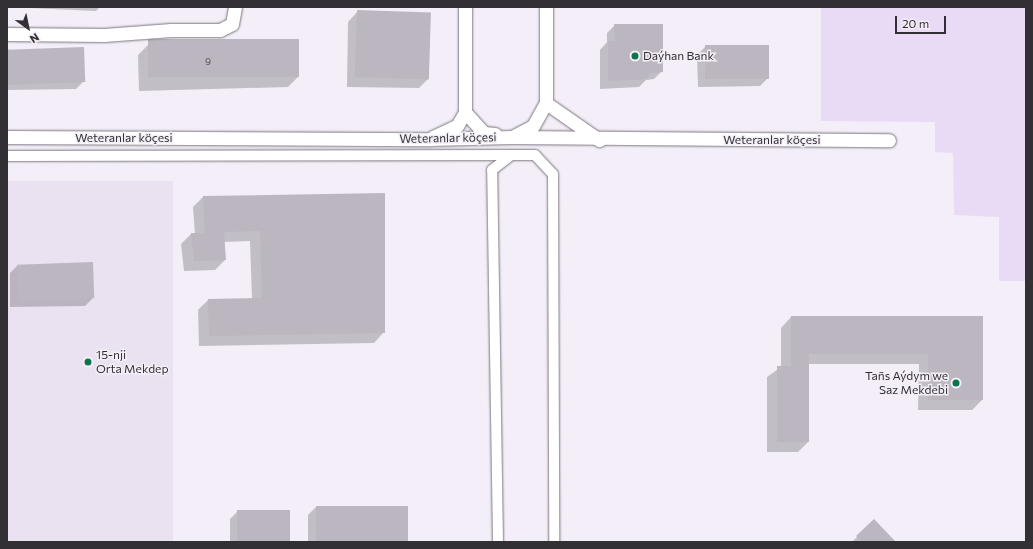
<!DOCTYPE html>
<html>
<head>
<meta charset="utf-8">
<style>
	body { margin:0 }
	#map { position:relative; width:1033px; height:549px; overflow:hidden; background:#f3eef7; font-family:Commissioner,sans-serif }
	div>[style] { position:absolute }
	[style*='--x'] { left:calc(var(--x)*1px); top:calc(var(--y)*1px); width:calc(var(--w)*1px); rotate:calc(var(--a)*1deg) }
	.built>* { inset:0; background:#eae1f1; transform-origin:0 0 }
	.green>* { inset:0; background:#e9daf5 }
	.shadow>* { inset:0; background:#0003 }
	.building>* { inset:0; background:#bbb6bf; transform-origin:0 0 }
	.roads { filter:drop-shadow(0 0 1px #7b767f) drop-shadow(0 0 1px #7b767f) }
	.pedestrian>* { height:10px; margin:-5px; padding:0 5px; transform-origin:5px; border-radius:5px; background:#fff }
	.minor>* { height:13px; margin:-6.5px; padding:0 6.5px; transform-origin:6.5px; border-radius:6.5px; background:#fff }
	.dots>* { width:11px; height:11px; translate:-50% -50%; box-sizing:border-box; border:2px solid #f3eef7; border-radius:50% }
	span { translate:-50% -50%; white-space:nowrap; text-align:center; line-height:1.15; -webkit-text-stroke:3px #f3eef7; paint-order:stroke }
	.number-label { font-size:10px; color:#545257 }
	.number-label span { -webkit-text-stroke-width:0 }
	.poi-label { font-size:12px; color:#323034 }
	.left { translate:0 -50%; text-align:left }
	.right { translate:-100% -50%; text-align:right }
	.street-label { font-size:12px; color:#323034 }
	.frame { position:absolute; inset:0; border:8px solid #323034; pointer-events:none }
	.north { position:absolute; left:8px; top:8px; width:40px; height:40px; -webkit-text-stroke:3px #f3eef7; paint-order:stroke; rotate:147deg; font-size:11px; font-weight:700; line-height:16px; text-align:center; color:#323034 }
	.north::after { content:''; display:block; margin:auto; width:14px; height:18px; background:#323034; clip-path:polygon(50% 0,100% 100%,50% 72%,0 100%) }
	.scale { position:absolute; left:895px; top:16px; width:51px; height:18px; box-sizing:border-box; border:2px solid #323034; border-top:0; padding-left:5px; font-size:12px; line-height:14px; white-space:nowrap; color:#323034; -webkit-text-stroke:3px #f3eef7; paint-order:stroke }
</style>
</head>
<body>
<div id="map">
	<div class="built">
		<div style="left:7px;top:181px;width:166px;height:361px"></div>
	</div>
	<div class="green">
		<div style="clip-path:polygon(821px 7px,1026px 7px,1026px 281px,999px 281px,999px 217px,954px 215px,953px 153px,935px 152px,935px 122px,821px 121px)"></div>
	</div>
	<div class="shadow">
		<div style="clip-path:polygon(7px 7px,100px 7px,96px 11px)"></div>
		<div style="clip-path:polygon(358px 11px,430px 13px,429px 78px,419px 88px,347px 87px,348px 22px)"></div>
		<div style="clip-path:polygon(615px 25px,662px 71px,654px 79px,646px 80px,639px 87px,600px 89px,600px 50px,607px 42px,607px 33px)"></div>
		<div style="clip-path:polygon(148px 45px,298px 77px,288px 87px,139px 91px,138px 55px)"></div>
		<div style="clip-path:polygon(705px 47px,768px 78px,760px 86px,698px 87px,697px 55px)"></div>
		<div style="clip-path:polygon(7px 49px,84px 81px,76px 89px,7px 90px)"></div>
		<div style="clip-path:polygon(384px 194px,384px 332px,374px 343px,199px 346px,198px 310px,208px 300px,252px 299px,250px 241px,224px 242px,225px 260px,215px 270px,184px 271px,181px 244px,191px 234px,195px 234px,193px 207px,203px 197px)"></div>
		<div style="clip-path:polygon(18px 265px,93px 298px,85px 306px,10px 307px,10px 273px)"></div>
		<div style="clip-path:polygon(791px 317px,982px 317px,982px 400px,972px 410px,918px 410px,919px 364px,808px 364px,808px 442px,798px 452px,767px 452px,767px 377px,781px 367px,781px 328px)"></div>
		<div style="clip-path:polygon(316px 507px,407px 542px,308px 542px,308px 515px)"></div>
		<div style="clip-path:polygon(238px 511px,289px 542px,230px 542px,230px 519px)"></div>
		<div style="clip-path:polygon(857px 537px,895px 542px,852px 542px)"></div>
	</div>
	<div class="building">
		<div style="left:357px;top:10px;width:74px;height:67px;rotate:2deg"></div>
		<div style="clip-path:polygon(614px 24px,663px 24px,663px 72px,649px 73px,648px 79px,608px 81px,608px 41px,615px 41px)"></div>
		<div style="left:299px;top:39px;width:38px;height:151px;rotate:90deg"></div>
		<div style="left:769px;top:45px;width:34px;height:64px;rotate:90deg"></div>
		<div style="left:84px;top:47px;width:35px;height:77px;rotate:88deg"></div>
		<div style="clip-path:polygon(385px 193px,385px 333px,209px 336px,208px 299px,262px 298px,260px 231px,224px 232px,226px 260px,194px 261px,191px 233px,205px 233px,203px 196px)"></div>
		<div style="left:93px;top:262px;width:36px;height:76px;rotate:88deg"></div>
		<div style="clip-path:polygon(791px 316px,983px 316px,983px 400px,928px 400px,928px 354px,809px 354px,809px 442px,777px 442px,777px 366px,791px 366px)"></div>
		<div style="left:316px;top:506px;width:92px;height:36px"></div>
		<div style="left:237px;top:510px;width:53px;height:32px"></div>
		<div style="clip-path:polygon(874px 519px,896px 542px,862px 542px,856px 536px)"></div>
	</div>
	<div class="roads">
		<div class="pedestrian">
			<div style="--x:7;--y:156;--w:504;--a:-0.11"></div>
			<div style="--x:498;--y:542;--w:372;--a:-90.9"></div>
			<div style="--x:492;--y:170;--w:24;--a:-38"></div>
			<div style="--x:511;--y:155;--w:24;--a:0"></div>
			<div style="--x:535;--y:155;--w:26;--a:47"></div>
			<div style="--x:553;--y:174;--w:368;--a:89.8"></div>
		</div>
		<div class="minor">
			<div style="--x:465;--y:7;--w:105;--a:90"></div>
			<div style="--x:465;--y:112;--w:28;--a:48"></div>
			<div style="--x:484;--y:133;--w:11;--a:5"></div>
			<div style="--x:7;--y:34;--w:97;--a:0.6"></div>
			<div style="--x:104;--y:35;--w:67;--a:-4.3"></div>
			<div style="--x:171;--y:30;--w:49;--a:0"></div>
			<div style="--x:220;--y:30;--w:13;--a:-27"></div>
			<div style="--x:232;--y:24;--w:17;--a:-80"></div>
			<div style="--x:546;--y:103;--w:65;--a:34.9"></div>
			<div style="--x:514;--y:136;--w:21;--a:-28"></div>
			<div style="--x:533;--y:126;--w:26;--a:-61"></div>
			<div style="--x:546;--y:103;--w:96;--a:-90"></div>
			<div style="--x:7;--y:137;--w:423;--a:0.3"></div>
			<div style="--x:430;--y:139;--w:82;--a:-1.4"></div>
			<div style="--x:512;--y:137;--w:377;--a:0.5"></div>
			<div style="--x:433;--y:137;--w:26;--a:-25"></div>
			<div style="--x:457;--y:126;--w:16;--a:-60"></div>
		</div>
	</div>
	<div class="dots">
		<div style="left:635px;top:56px;background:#0d744c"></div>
		<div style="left:88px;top:362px;background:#0d744c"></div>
		<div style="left:956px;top:383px;background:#0d744c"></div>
	</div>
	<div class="number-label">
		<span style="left:208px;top:62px">9</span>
	</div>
	<div class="poi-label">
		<span class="left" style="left:643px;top:56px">Daýhan Bank</span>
		<span class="left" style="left:96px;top:362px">15-nji<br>Orta Mekdep</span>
		<span class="right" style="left:948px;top:383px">Tañs Aýdym we<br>Saz Mekdebi</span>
	</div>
	<div class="street-label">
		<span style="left:124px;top:138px">Weteranlar köçesi</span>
		<span style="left:448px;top:138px;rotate:-1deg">Weteranlar köçesi</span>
		<span style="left:772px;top:140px">Weteranlar köçesi</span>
	</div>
	<div class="frame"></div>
	<div class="north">N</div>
	<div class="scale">20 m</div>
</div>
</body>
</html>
